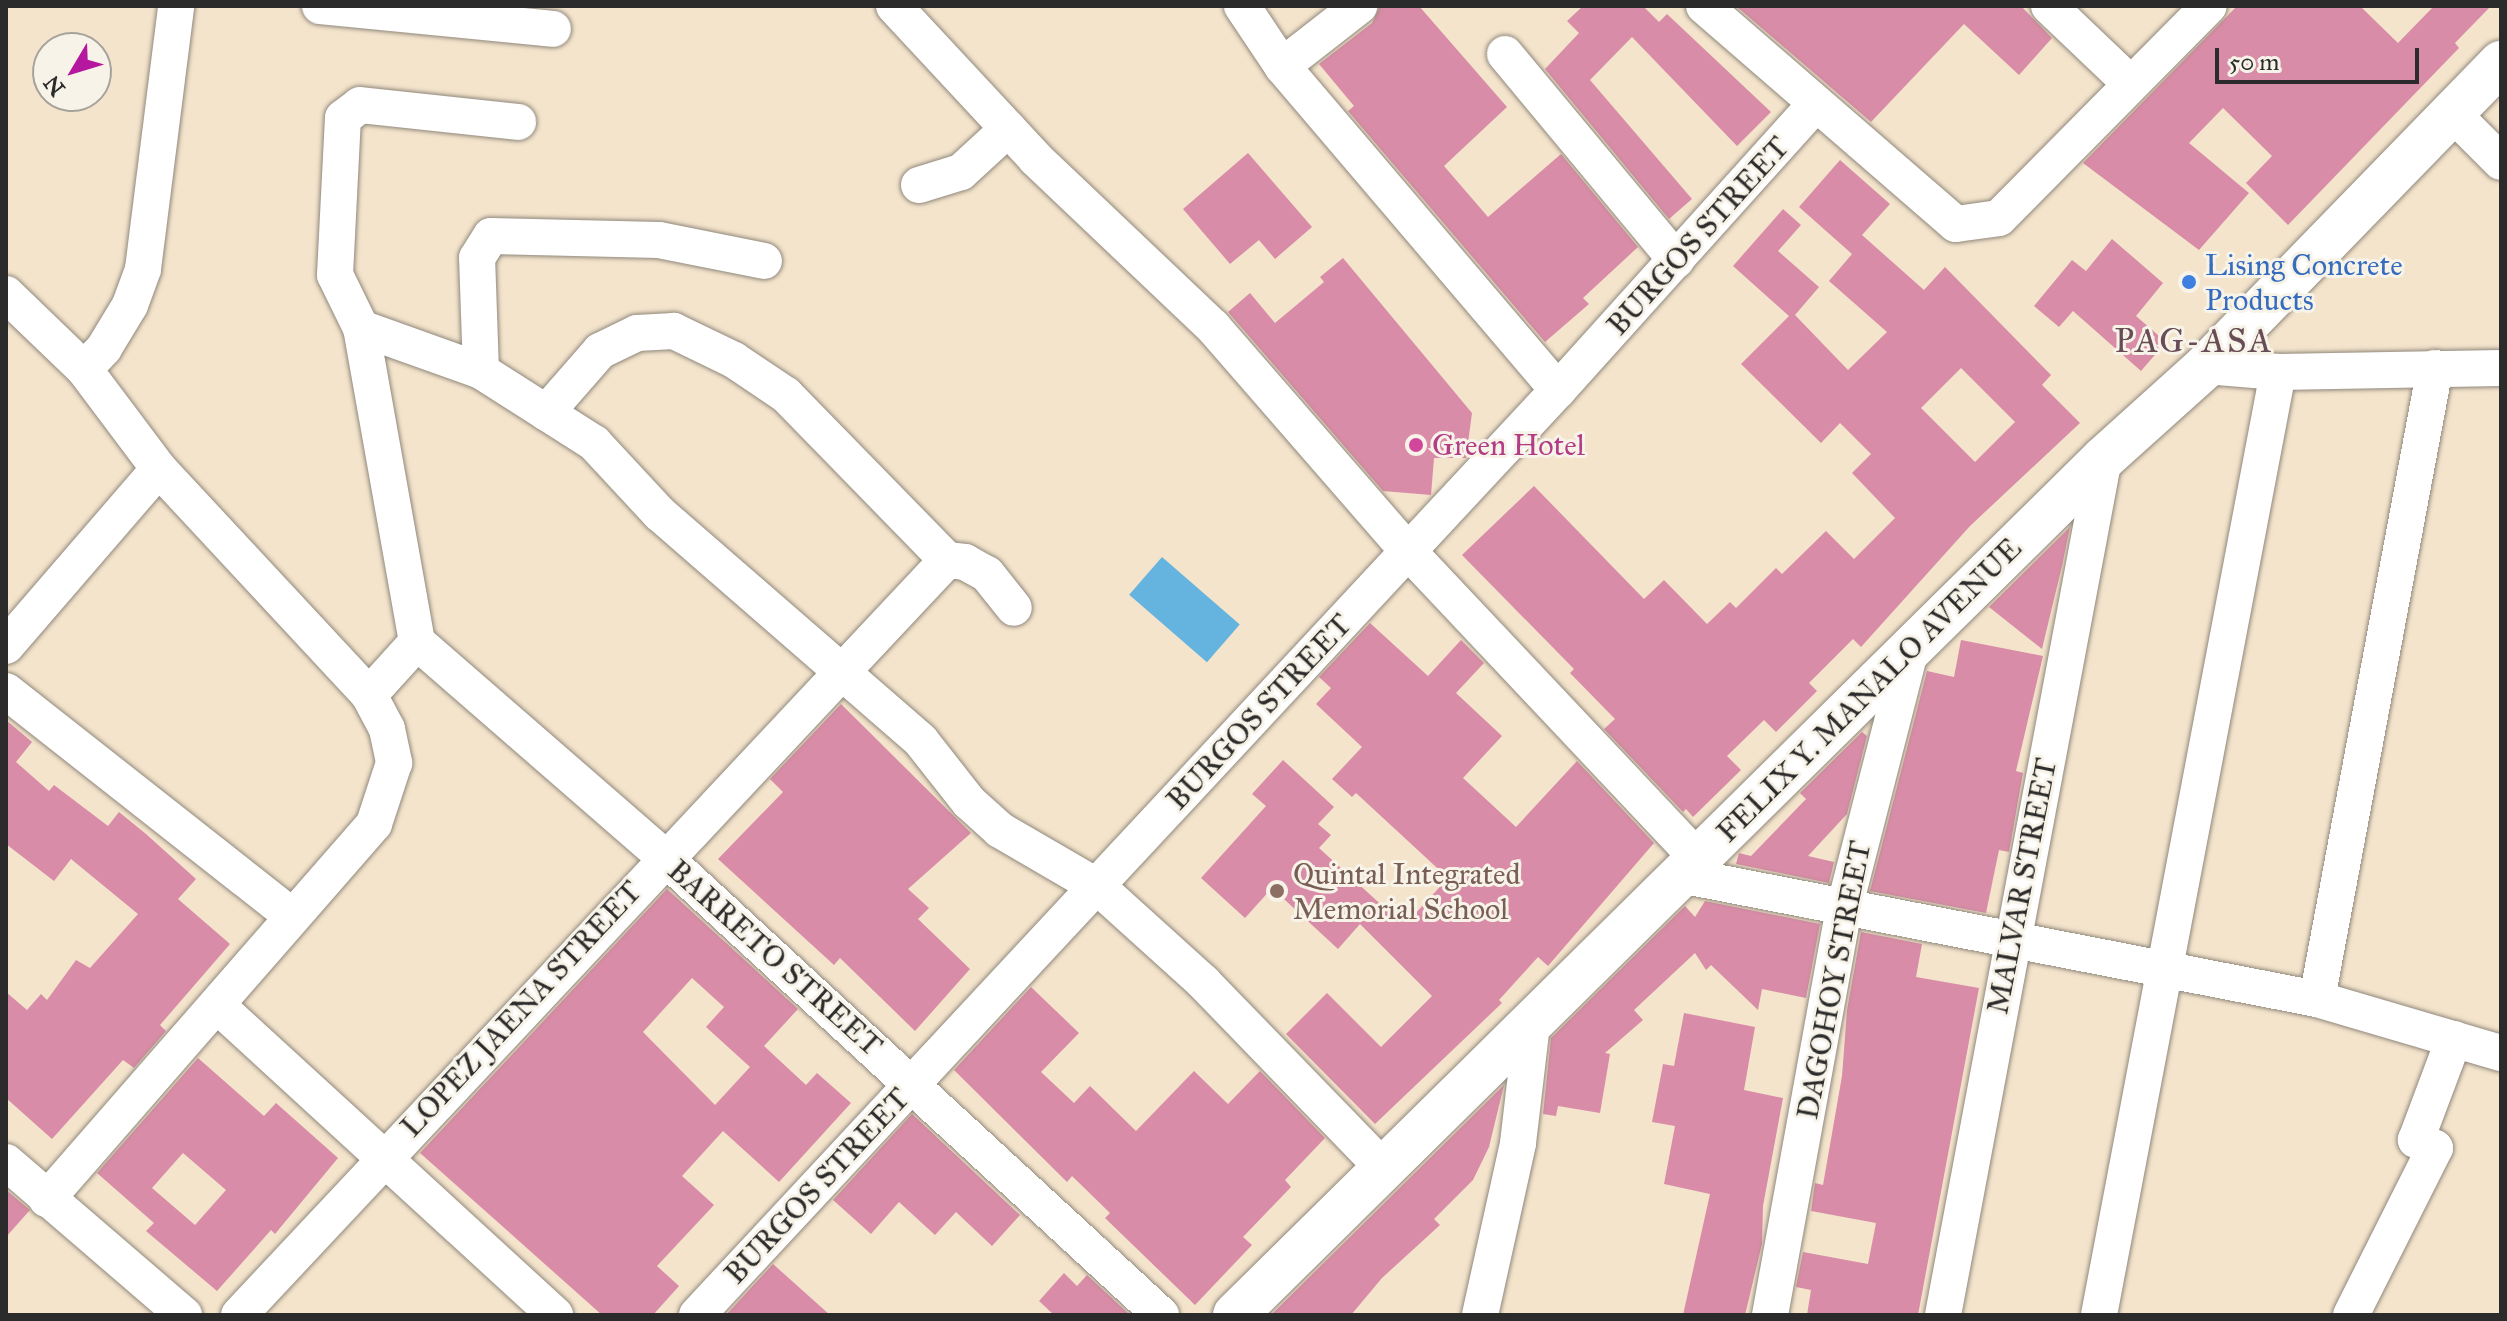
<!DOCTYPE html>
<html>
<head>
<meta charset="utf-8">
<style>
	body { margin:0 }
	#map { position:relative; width:2507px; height:1321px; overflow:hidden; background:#f4e4cc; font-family:"IM FELL Great Primer",serif }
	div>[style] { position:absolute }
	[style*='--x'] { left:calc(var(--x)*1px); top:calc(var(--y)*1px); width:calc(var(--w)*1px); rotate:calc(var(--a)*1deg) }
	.water>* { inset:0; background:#65b3df; transform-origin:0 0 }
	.building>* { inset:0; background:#d98ca7 }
	.roads { filter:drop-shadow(0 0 2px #90887c) drop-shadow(0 0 2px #90887c) }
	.minor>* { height:36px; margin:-18px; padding:0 18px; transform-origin:18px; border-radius:18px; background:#fff }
	.major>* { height:44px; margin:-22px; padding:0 22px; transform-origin:22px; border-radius:22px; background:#fff }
	.dots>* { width:22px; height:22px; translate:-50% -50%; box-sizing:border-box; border:4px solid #f7f3e8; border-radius:50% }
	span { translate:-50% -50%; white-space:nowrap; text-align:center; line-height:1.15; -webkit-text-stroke:6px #f7f3e8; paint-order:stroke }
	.street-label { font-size:30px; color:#2b2b2b }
	.shop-label { font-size:30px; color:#366cbe }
	.left { translate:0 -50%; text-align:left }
	.hotel-label { font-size:30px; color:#b23c85 }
	.education-label { font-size:30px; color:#785e54 }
	.quarter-label { font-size:34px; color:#684d56; letter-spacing:2px }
	.frame { position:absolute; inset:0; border:8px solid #2b2b2b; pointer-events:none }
	.north { position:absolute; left:32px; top:32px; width:80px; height:80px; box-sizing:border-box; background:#f7f3e8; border:2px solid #a5a39c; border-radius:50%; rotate:232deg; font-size:22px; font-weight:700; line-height:32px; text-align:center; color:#2b2b2b }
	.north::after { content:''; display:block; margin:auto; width:28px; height:36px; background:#b5179e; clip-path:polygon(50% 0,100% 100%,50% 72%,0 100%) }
	.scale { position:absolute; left:2215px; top:48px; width:204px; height:36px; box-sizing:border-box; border:4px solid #2b2b2b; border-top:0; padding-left:10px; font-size:24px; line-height:28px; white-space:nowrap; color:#2b2b2b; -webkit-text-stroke:6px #f7f3e8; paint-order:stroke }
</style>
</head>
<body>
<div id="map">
	<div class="water">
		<div style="left:1162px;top:557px;width:103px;height:50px;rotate:41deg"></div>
	</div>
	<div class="building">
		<div style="clip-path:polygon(1380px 6px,1419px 6px,1507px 107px,1444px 166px,1488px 217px,1561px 154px,1638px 247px,1583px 298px,1589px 304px,1545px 342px,1348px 111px,1354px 106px,1319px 64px,1372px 23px)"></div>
		<div style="clip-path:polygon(1583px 6px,1643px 6px,1659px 22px,1667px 14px,1771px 112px,1737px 146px,1632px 37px,1590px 80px,1692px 199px,1669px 219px,1545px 69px,1579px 33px,1567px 21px)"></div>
		<div style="clip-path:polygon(1736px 6px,2021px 6px,2052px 38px,2019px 75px,1964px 24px,1871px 122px)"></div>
		<div style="clip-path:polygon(2237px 6px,2360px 6px,2398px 43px,2434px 6px,2491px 6px,2455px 43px,2459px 48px,2288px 225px,2246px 183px,2272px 156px,2223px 108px,2189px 143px,2249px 193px,2199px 250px,2083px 163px)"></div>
		<div style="clip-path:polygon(1248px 153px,1312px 227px,1275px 259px,1259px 240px,1230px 264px,1183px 209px)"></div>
		<div style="clip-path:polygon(evenodd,1840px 160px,1890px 204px,1862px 235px,1924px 290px,1945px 267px,2051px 375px,2042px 385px,2080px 423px,1970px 526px,1861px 647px,1853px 639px,1809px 683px,1817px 691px,1776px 732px,1764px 720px,1727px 756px,1741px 770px,1693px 817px,1686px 809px,1683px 812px,1604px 729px,1615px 719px,1570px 673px,1574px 669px,1462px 555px,1534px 486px,1644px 599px,1664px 580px,1707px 624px,1730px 602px,1736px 608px,1776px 568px,1782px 574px,1826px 531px,1854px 559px,1895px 518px,1852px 473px,1871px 454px,1840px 423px,1821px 443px,1741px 364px,1789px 316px,1733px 266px,1783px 209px,1801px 225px,1778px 251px,1819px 287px,1795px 315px,1848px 370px,1887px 332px,1829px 281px,1852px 254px,1799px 207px,1840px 160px,1961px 368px,2015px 422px,1975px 462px,1921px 408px,1961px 368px)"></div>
		<div style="clip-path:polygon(2112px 239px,2163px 283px,2136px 316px,2166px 342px,2141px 371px,2073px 311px,2059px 327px,2034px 306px,2072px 260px,2086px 271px)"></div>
		<div style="clip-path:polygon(1343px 258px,1472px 413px,1466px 458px,1434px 458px,1431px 495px,1383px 491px,1228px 312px,1250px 293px,1275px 323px,1324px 282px,1320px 277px)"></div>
		<div style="clip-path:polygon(2070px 527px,2062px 566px,2042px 649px,1989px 607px)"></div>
		<div style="clip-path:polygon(1370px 623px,1428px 676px,1461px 640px,1484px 663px,1456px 693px,1502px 736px,1463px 778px,1516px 827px,1577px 761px,1654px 843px,1548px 966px,1538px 957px,1499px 1000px,1502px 1003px,1375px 1124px,1286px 1034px,1327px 993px,1381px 1047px,1432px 996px,1360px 924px,1338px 949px,1272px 888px,1245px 918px,1201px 878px,1266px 806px,1252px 794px,1283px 760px,1334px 807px,1318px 824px,1331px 835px,1319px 848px,1399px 921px,1410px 910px,1414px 915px,1448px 878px,1356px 793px,1352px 797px,1332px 779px,1362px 747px,1316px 704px,1331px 688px,1319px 677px)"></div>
		<div style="clip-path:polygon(1961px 640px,2043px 656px,2016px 771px,2023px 773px,2009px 852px,1999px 850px,1986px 913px,1870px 891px,1927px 671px,1954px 677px)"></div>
		<div style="clip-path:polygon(841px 704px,971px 833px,908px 889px,929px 908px,918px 919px,970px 969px,915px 1031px,840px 958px,834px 965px,718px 859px,783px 792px,770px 779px)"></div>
		<div style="clip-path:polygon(6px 720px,32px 742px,16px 762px,49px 791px,54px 785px,108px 826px,119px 812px,146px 834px,196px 879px,178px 899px,230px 944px,160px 1025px,166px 1031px,134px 1068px,123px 1060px,52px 1139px,6px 1098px,6px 992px,27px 1010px,41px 994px,47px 1000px,76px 960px,90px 968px,138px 914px,71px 859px,54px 881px,6px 844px)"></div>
		<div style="clip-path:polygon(1862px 732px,1867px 736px,1847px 814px,1808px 856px,1834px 862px,1829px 883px,1736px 864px,1739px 853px,1751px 856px,1806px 799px,1800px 793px)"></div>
		<div style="clip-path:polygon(evenodd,667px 889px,798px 1009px,764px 1046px,806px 1085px,817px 1073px,851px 1103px,779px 1182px,723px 1131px,682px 1176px,714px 1205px,657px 1266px,679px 1286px,653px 1315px,602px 1315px,420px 1153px,667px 889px,692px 978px,724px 1007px,706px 1027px,750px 1067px,715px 1105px,643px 1032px,692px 978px)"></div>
		<div style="clip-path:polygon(1705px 901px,1820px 924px,1806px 998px,1762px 989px,1758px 1010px,1711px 965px,1706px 970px,1695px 953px,1634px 1010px,1643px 1020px,1605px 1053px,1610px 1054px,1600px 1113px,1558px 1106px,1556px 1116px,1543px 1114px,1551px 1038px,1685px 906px,1695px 917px)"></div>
		<div style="clip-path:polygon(1861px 932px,1922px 944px,1916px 977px,1979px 988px,1918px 1315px,1807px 1315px,1811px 1290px,1796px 1287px,1803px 1252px,1868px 1264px,1876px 1223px,1811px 1211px,1815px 1183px,1823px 1185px,1842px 1076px,1847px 1010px)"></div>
		<div style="clip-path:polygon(1031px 987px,1079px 1033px,1041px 1072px,1074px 1103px,1090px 1086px,1136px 1131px,1194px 1071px,1228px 1104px,1260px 1071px,1325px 1138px,1285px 1180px,1291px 1187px,1243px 1237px,1252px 1245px,1195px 1305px,1105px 1218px,1110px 1213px,1072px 1176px,1067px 1182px,954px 1070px)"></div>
		<div style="clip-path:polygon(1684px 1013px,1755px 1027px,1744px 1090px,1783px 1098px,1763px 1206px,1762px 1244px,1745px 1315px,1683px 1315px,1710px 1194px,1664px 1184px,1675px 1126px,1652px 1122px,1663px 1064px,1674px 1066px)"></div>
		<div style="clip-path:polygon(evenodd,198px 1058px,264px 1116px,276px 1103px,338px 1158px,275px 1234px,271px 1230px,217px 1291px,146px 1231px,154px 1223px,97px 1173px,198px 1058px,183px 1153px,226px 1190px,195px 1225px,152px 1188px,183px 1153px)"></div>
		<div style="clip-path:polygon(1504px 1085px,1489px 1147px,1473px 1180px,1434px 1219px,1440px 1225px,1382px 1278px,1351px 1315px,1271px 1315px)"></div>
		<div style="clip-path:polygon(912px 1114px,1020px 1215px,992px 1246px,956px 1212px,935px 1235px,899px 1202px,871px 1234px,833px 1200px)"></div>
		<div style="clip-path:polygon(6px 1190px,30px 1210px,6px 1237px)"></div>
		<div style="clip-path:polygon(773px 1264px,830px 1315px,726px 1315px)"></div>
		<div style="clip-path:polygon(1064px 1273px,1077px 1286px,1087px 1275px,1130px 1315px,1054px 1315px,1039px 1301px)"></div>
	</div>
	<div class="roads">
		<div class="minor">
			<div style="--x:320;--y:6;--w:234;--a:5.6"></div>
			<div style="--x:894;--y:6;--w:209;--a:47.1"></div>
			<div style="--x:1036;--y:159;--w:244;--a:43.5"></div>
			<div style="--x:1213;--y:327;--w:296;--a:49"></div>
			<div style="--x:1407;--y:550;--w:423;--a:46.7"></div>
			<div style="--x:1242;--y:6;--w:72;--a:56.3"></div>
			<div style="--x:1282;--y:66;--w:426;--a:49.6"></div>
			<div style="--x:1704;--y:6;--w:333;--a:40.9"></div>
			<div style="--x:1956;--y:224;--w:43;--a:-7.9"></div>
			<div style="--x:1999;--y:218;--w:298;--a:-45.3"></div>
			<div style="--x:2049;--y:6;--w:113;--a:43.6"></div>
			<div style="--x:1505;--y:54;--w:268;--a:50.3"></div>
			<div style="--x:1282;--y:66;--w:98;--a:-37.9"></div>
			<div style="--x:2452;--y:113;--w:69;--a:45"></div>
			<div style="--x:919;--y:185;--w:44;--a:-17.2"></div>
			<div style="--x:961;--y:172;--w:64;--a:-42.5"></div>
			<div style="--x:6;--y:294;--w:108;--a:43.9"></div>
			<div style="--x:84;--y:369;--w:125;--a:53.1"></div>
			<div style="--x:159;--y:469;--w:309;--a:47.1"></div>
			<div style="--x:369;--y:695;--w:38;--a:62"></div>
			<div style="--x:387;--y:729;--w:35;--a:78"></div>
			<div style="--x:394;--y:763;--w:64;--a:108.2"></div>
			<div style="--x:374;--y:824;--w:498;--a:131.1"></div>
			<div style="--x:361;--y:328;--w:127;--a:19.7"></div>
			<div style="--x:481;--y:371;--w:134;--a:32.5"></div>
			<div style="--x:594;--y:443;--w:96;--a:47.1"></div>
			<div style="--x:659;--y:513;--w:347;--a:41"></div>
			<div style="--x:921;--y:741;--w:78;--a:51.8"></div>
			<div style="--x:969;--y:802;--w:42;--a:42.1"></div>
			<div style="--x:1000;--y:830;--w:113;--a:30.2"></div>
			<div style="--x:1098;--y:887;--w:142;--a:42.1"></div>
			<div style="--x:1203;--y:982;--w:260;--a:45.9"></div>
			<div style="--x:2206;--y:366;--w:72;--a:4.8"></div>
			<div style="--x:2278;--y:372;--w:223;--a:-1"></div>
			<div style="--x:84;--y:369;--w:29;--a:-46"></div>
			<div style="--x:104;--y:348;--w:50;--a:-58.8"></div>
			<div style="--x:130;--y:305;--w:38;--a:-70"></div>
			<div style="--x:143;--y:269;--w:265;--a:-82.8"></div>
			<div style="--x:481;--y:371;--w:113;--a:-92"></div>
			<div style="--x:477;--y:258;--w:26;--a:-58"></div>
			<div style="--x:491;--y:236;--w:168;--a:1.4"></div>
			<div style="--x:659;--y:240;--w:107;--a:11.3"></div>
			<div style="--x:947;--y:560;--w:18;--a:6"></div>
			<div style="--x:965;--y:562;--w:25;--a:29"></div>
			<div style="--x:987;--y:574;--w:43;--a:51.5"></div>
			<div style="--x:417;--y:642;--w:327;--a:41"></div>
			<div style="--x:664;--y:857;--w:676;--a:42.66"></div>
			<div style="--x:417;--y:642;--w:319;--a:-100.1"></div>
			<div style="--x:361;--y:328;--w:59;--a:-116.1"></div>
			<div style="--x:335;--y:275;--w:157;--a:-87.1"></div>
			<div style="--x:343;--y:118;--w:21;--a:-37"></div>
			<div style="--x:360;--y:105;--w:159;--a:6.1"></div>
			<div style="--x:6;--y:646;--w:234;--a:-49.2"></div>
			<div style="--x:6;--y:691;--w:364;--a:38.2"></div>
			<div style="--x:369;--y:695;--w:72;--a:-47.8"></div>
			<div style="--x:1680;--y:875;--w:649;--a:11.02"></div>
			<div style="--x:2317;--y:999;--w:192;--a:16.4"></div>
			<div style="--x:2317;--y:999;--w:642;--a:-79.41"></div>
			<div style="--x:219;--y:1007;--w:456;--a:42.5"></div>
			<div style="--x:6;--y:1162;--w:235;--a:40.7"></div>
			<div style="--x:239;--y:1315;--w:1035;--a:-46.84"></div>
			<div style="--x:947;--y:560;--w:231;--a:-134.3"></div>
			<div style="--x:786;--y:395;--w:63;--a:-146.1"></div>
			<div style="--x:734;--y:360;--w:67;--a:-154.2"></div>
			<div style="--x:674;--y:331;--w:37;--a:177"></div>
			<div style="--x:637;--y:333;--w:41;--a:154.1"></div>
			<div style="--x:600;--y:351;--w:82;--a:131.1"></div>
			<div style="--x:697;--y:1315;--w:1264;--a:-47.05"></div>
			<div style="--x:1558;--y:390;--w:384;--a:-48"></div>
			<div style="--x:1480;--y:1315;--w:176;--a:-77.5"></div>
			<div style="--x:1518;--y:1143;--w:121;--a:-83.3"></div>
			<div style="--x:1770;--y:1315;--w:413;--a:-79.7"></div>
			<div style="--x:1844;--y:909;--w:269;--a:-75.6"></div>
			<div style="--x:1943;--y:1315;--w:872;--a:-79.36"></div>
			<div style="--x:2099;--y:1315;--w:960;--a:-79.25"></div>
			<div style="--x:2351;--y:1315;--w:187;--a:-63.3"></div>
			<div style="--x:2435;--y:1148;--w:21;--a:-157"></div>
			<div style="--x:2416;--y:1140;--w:108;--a:-69.4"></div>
		</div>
		<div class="major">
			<div style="--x:1235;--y:1315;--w:1220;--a:-44.6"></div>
			<div style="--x:2104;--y:458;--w:137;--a:-42"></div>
			<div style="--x:2206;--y:366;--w:423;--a:-45.8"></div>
		</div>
	</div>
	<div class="dots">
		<div style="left:2189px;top:282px;background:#3f7fe0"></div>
		<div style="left:1416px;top:445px;background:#d1479c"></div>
		<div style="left:1277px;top:891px;background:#8d6e63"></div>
	</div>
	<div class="street-label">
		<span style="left:1698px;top:236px;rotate:-48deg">BURGOS STREET</span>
		<span style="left:1869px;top:690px;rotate:-45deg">FELIX Y. MANALO AVENUE</span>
		<span style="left:1259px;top:712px;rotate:-47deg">BURGOS STREET</span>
		<span style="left:2022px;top:886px;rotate:-79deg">MALVAR STREET</span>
		<span style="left:775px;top:958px;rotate:42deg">BARRETO STREET</span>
		<span style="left:1834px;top:980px;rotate:-79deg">DAGOHOY STREET</span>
		<span style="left:521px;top:1009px;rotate:-47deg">LOPEZ JAENA STREET</span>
		<span style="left:817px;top:1186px;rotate:-47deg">BURGOS STREET</span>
	</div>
	<div class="shop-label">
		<span class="left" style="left:2205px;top:282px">Lising Concrete<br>Products</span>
	</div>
	<div class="hotel-label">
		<span class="left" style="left:1432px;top:445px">Green Hotel</span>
	</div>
	<div class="education-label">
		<span class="left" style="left:1293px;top:891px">Quintal Integrated<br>Memorial School</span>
	</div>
	<div class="quarter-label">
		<span style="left:2194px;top:341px">PAG-ASA</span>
	</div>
	<div class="frame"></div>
	<div class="north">N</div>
	<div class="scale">50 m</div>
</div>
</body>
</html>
